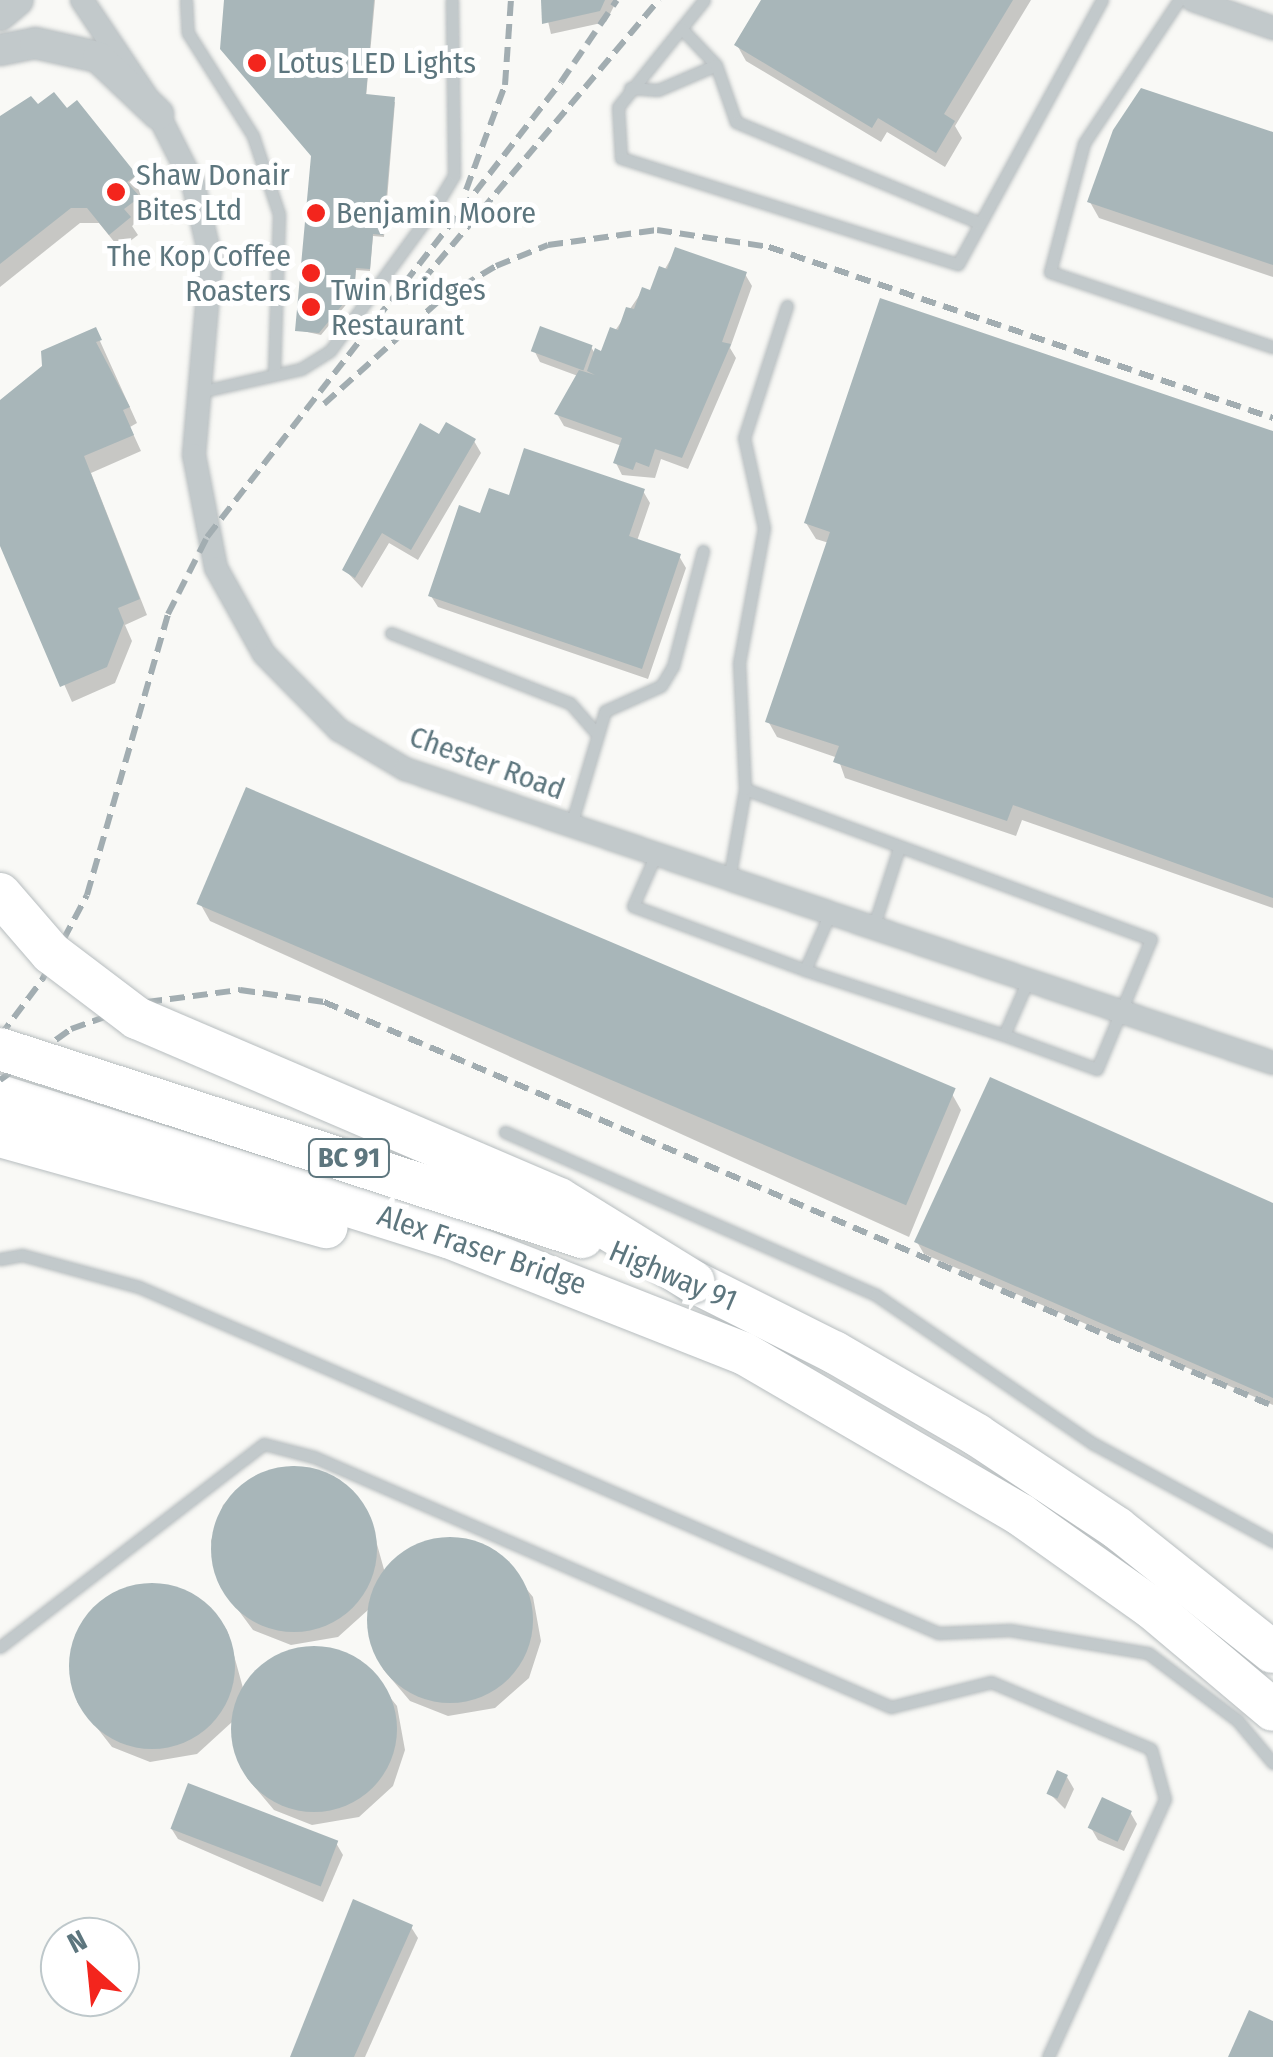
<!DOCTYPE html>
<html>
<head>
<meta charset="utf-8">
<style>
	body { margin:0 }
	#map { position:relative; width:1273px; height:2057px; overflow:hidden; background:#f9f9f6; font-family:"Fira Sans Condensed",sans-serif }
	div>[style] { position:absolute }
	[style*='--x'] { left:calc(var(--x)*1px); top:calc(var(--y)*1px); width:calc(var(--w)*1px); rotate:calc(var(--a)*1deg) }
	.shadow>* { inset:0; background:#0003 }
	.building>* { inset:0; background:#a8b6b9; transform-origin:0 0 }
	.round { border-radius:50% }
	.roads { filter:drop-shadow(0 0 2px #b7bdbf) drop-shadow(0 0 2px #b7bdbf) }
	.service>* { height:11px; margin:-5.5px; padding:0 5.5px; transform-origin:5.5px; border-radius:5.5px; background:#c2c9cb }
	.minor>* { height:22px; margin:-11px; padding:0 11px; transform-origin:11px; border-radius:11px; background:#c2c9cb }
	.tertiary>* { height:30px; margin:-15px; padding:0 15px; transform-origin:15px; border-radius:15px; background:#c2c9cb }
	.motorway>* { height:42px; margin:-21px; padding:0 21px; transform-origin:21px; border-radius:21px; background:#fff }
	.rail>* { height:6px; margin-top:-3px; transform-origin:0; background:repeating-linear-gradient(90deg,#a2adb1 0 15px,transparent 0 23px) }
	.bridges { filter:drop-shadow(0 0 2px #b7bdbf) drop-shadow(0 0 2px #b7bdbf) }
	.motorway-bridge>* { height:42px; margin:-21px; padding:0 21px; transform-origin:21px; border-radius:21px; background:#fff }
	.dots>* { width:28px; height:28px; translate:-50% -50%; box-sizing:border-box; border:5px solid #fff; border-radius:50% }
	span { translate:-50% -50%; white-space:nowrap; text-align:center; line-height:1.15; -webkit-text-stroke:10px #fff; paint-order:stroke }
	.shield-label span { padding:2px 8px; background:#fff; border:2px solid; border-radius:8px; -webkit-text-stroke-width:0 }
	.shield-label { font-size:28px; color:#5d767e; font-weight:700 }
	.poi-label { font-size:30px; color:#5d767e }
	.left { translate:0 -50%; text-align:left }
	.right { translate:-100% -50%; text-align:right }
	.street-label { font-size:30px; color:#5d767e }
	.north { position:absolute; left:40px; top:1917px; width:100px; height:100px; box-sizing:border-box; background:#fff; border:2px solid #bec8cb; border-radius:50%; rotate:333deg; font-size:28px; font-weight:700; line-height:40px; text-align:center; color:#5d767e }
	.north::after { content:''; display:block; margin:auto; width:35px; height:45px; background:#f3251d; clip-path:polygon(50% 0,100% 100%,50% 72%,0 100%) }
</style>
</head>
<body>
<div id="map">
	<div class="shadow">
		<div style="clip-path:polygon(227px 0,375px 0,366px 97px,395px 102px,384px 237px,373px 236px,370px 271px,356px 270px,354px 295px,321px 335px,298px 330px,313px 157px)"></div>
		<div style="clip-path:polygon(543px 0,617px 0,606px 22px,551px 34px)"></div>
		<div style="clip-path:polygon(764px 0,1031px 0,955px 126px,962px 138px,945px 167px,887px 132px,881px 142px,746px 61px,737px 45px)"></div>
		<div style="clip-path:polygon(0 123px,134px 176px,147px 214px,132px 226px,138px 235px,120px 249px,99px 223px,80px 223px,0 287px)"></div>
		<div style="clip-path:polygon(1273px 135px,1273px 277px,1099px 218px,1090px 202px)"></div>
		<div style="clip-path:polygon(676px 250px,745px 274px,752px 286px,730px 348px,736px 358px,688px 469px,661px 459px,655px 478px,622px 475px,616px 463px,622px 446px,564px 426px,557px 414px,578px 376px,540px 362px,534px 350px,591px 347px,597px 357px,643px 290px,651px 293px)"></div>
		<div style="clip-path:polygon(95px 330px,137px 423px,130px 427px,141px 451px,91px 473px,147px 615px,125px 625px,132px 641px,115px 683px,72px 702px,0 540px,0 403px)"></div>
		<div style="clip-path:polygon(1273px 433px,1273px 908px,1022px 820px,1016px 836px,845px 778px,838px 758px,777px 737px,768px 721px,829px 543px,816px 539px,806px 523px)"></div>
		<div style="clip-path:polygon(440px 438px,474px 441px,481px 453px,418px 560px,389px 543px,362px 588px,345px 570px)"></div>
		<div style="clip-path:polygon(643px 491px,650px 503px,637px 541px,679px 556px,686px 568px,648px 679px,438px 607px,431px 596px,482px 516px,510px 498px)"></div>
		<div style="clip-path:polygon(201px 905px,952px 1094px,961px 1110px,909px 1237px,210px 921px)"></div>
		<div style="clip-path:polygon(1273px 1204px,1273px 1405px,924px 1254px,917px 1242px)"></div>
		<div style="clip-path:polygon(293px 1466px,339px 1479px,368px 1512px,385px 1573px,412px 1547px,450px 1538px,496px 1551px,533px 1597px,541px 1641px,529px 1678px,495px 1708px,448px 1716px,410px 1701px,383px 1669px,368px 1610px,338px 1637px,291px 1645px,253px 1630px,219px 1584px,211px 1541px,223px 1505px,255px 1476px)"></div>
		<div style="clip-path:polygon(152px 1584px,197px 1597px,227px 1630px,243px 1688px,276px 1656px,314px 1647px,360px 1660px,397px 1706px,405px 1750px,393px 1786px,359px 1817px,312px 1825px,274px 1810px,247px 1778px,232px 1722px,197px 1754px,150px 1762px,112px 1747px,77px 1702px,70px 1658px,82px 1623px,114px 1593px)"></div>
		<div style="clip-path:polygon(1067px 1777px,1074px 1789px,1065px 1809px,1050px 1794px)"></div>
		<div style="clip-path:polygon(1130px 1812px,1137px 1824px,1124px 1851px,1098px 1840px,1091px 1828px)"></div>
		<div style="clip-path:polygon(171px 1828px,336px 1843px,343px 1855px,323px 1902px,178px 1839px)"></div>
		<div style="clip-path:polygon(411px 1927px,418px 1938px,365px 2057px,292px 2057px)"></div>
	</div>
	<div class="building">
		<div style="clip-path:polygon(224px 0,374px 0,366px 94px,395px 97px,383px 235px,373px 234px,370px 269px,356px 268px,354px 291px,319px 333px,295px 331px,311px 156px,220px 49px)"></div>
		<div style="clip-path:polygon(541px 0,605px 0,600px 11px,542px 24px)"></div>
		<div style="clip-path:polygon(761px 0,1013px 0,944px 114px,955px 121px,936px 153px,878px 118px,872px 128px,734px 45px)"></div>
		<div style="clip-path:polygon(1141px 88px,1273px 132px,1273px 265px,1087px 202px,1113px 130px)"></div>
		<div style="clip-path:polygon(54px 92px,67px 108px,77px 100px,137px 175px,127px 182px,140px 197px,124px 209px,131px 217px,109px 235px,87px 208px,71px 208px,0 264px,0 116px,31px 96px,38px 104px)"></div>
		<div style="clip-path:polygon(675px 247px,747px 272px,722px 342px,731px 344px,682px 458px,655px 449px,649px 467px,636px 462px,633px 470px,613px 463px,622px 438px,554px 414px,579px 370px,595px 375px,587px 371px,595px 348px,601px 351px,610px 327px,618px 330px,626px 307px,634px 309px,642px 287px,650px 290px,659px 266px,667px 269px)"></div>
		<div style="clip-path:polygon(880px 298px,1273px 431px,1273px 898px,1013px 805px,1007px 821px,833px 762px,839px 746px,765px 722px,830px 532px,804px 523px)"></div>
		<div style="left:540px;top:326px;width:56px;height:27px;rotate:20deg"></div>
		<div style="clip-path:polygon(96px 327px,102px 340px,96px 342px,130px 407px,123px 410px,134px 435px,84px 456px,140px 599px,118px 608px,124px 623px,107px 667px,60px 687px,0 546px,0 400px,42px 366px,41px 351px)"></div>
		<div style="clip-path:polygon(446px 422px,476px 439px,411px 550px,382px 533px,355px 578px,342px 570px,420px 423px,439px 434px)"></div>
		<div style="clip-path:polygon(524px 448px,645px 489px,629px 536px,681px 554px,642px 669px,428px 596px,459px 505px,480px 513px,489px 488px,509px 495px)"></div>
		<div style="left:246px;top:787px;width:771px;height:127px;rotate:23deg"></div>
		<div style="clip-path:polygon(990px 1077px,1273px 1203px,1273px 1398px,914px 1242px)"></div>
		<div class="round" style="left:211px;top:1466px;width:166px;height:166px"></div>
		<div class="round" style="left:367px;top:1537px;width:166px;height:166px"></div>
		<div class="round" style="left:69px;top:1583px;width:166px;height:166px"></div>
		<div class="round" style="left:231px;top:1646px;width:166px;height:166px"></div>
		<div style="left:1057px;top:1770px;width:12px;height:26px;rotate:24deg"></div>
		<div style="left:188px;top:1783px;width:161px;height:49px;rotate:21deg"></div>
		<div style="left:1102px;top:1797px;width:33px;height:34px;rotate:25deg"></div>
		<div style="clip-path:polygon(353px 1899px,413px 1925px,354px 2057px,290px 2057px)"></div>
		<div style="clip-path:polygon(1249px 2010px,1273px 2021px,1273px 2057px,1228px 2057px)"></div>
	</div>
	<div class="roads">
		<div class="service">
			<div style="--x:186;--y:0;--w:33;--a:87"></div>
			<div style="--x:188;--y:33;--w:122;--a:57.7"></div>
			<div style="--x:253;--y:136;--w:82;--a:71.6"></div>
			<div style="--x:279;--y:214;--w:160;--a:91.8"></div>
			<div style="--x:704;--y:0;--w:137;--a:128.8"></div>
			<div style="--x:618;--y:107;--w:51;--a:86.6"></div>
			<div style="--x:621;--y:158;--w:353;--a:17.5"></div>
			<div style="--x:958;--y:264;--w:301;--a:-61.4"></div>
			<div style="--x:1179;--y:0;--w:172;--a:123.6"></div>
			<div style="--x:1084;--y:143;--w:133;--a:104.8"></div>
			<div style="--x:1050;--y:272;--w:235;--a:18.6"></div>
			<div style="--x:681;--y:28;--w:51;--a:46.6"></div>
			<div style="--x:630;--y:88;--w:28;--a:4"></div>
			<div style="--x:658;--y:90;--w:63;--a:-23.3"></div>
			<div style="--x:716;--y:65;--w:60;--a:70.7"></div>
			<div style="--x:736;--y:122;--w:264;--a:22.5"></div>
			<div style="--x:199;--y:392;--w:105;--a:-12.7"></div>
			<div style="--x:301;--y:369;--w:34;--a:-32"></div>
			<div style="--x:330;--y:351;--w:178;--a:-53.9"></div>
			<div style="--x:435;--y:207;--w:37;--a:-59"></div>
			<div style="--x:454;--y:175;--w:175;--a:-90.7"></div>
			<div style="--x:391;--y:633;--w:192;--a:21.4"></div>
			<div style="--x:570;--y:703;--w:38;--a:49"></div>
			<div style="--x:745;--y:789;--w:433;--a:20.3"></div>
			<div style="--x:1151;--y:939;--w:141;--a:112.6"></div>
			<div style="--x:1097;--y:1069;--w:99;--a:-159.9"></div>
			<div style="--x:571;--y:825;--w:119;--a:-73.4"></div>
			<div style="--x:605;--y:711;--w:61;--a:-24.1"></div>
			<div style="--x:661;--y:686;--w:23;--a:-59"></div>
			<div style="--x:673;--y:666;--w:119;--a:-75.4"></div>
			<div style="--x:656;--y:854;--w:57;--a:113.9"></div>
			<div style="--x:633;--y:906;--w:184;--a:20.4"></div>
			<div style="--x:729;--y:879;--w:91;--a:-79.9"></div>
			<div style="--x:745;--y:789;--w:126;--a:-92.7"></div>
			<div style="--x:739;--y:663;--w:137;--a:-79.5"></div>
			<div style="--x:764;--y:528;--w:92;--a:-102.5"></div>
			<div style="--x:744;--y:438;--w:139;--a:-72"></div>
			<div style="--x:830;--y:913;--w:62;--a:113.7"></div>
			<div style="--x:805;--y:970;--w:209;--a:18.1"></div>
			<div style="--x:1004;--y:1035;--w:60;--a:-66.4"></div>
			<div style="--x:873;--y:928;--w:84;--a:-72"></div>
			<div style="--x:505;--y:1132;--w:405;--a:23.7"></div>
			<div style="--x:876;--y:1295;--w:264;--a:34.4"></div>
			<div style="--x:1094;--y:1444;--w:204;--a:28.5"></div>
			<div style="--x:0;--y:1259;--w:22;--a:-10"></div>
			<div style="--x:22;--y:1255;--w:121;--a:15.3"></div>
			<div style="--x:139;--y:1287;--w:871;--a:23.41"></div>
			<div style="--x:938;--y:1633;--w:72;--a:-2.4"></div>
			<div style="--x:1010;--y:1630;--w:140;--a:9.5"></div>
			<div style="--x:1148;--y:1653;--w:111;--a:37"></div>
			<div style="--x:1237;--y:1720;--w:56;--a:50.1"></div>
			<div style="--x:0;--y:1647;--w:333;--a:-37.6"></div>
			<div style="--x:264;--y:1444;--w:52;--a:14.6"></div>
			<div style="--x:314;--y:1457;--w:629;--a:23.43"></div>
			<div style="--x:891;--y:1707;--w:103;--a:-14"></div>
			<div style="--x:991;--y:1682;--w:173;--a:22.7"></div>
			<div style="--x:1151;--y:1749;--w:52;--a:74.4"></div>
			<div style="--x:1165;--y:1799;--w:283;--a:114.4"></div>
		</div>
		<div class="minor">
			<div style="--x:82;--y:0;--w:137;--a:56.3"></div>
			<div style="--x:158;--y:114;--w:77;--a:63.1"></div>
			<div style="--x:193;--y:183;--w:79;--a:76.8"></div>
			<div style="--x:211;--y:260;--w:196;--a:95"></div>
			<div style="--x:194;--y:455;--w:115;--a:79"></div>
			<div style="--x:216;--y:568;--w:98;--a:60.8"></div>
			<div style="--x:264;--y:654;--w:107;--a:45.4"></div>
			<div style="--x:339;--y:730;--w:77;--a:30.6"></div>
			<div style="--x:405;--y:769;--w:916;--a:18.71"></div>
			<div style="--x:1193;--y:0;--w:85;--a:19.3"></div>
		</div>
		<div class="tertiary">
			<div style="--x:0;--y:15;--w:23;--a:-40"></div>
			<div style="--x:0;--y:50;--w:36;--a:-11"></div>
			<div style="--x:35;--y:43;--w:65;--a:12.5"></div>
			<div style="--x:98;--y:57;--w:83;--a:43.5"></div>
		</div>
		<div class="motorway">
			<div style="--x:0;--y:1096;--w:470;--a:17.5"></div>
			<div style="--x:448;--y:1237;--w:317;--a:21.5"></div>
			<div style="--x:743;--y:1353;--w:322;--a:30.2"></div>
			<div style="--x:1021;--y:1515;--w:161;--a:35.4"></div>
			<div style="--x:1152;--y:1608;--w:158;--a:40.1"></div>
			<div style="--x:0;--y:1136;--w:339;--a:15.6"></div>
			<div style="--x:694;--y:1282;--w:157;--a:26.6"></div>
			<div style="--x:834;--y:1352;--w:165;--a:30.1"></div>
			<div style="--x:977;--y:1435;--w:168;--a:33.6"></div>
			<div style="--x:1117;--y:1528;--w:199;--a:38.5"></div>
		</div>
	</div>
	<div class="rail">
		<div style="--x:466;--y:190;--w:112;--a:-69.6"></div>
		<div style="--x:505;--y:85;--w:85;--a:-86"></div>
		<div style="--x:422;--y:281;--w:368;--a:-49.9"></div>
		<div style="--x:324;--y:404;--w:159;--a:-41.9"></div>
		<div style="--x:442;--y:298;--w:63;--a:-30.7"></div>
		<div style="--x:496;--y:266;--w:56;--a:-22"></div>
		<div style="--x:548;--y:245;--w:110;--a:-7.8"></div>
		<div style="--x:657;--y:230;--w:113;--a:8.6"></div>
		<div style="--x:769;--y:247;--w:532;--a:18.74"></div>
		<div style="--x:0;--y:1036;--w:70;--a:-53.1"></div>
		<div style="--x:42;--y:980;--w:96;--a:-62.1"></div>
		<div style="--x:87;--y:895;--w:292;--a:-73.9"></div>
		<div style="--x:168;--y:614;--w:86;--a:-63.1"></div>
		<div style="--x:207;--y:537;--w:576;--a:-52.12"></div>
		<div style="--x:561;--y:82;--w:99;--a:-55.7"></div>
		<div style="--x:0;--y:1080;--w:87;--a:-35.7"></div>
		<div style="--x:71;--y:1029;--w:81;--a:-19.6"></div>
		<div style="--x:147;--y:1002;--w:94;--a:-7.4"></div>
		<div style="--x:240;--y:990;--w:85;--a:8.1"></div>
		<div style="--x:324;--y:1002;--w:1031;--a:23.06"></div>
	</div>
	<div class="bridges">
		<div class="motorway-bridge">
			<div style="--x:0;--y:894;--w:78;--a:49.2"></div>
			<div style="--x:51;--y:953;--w:108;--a:37.1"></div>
			<div style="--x:137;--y:1018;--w:459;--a:23.2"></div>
			<div style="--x:559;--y:1199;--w:158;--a:31.6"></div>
			<div style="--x:0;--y:1049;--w:612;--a:17.9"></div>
		</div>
	</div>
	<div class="dots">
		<div style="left:257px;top:63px;background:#f3251d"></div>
		<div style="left:116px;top:192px;background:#f3251d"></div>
		<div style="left:316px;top:213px;background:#f3251d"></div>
		<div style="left:311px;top:273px;background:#f3251d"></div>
		<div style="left:311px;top:307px;background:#f3251d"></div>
	</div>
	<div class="shield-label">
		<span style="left:349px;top:1158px">BC 91</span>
	</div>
	<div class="poi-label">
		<span class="left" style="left:277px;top:63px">Lotus LED Lights</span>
		<span class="left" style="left:136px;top:192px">Shaw Donair<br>Bites Ltd</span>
		<span class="left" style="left:336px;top:213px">Benjamin Moore</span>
		<span class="right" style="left:291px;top:273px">The Kop Coffee<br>Roasters</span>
		<span class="left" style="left:331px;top:307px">Twin Bridges<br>Restaurant</span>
	</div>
	<div class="street-label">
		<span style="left:487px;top:763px;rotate:20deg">Chester Road</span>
		<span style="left:482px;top:1250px;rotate:19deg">Alex Fraser Bridge</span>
		<span style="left:673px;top:1276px;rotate:23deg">Highway 91</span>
	</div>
	<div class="north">N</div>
</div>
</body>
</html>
